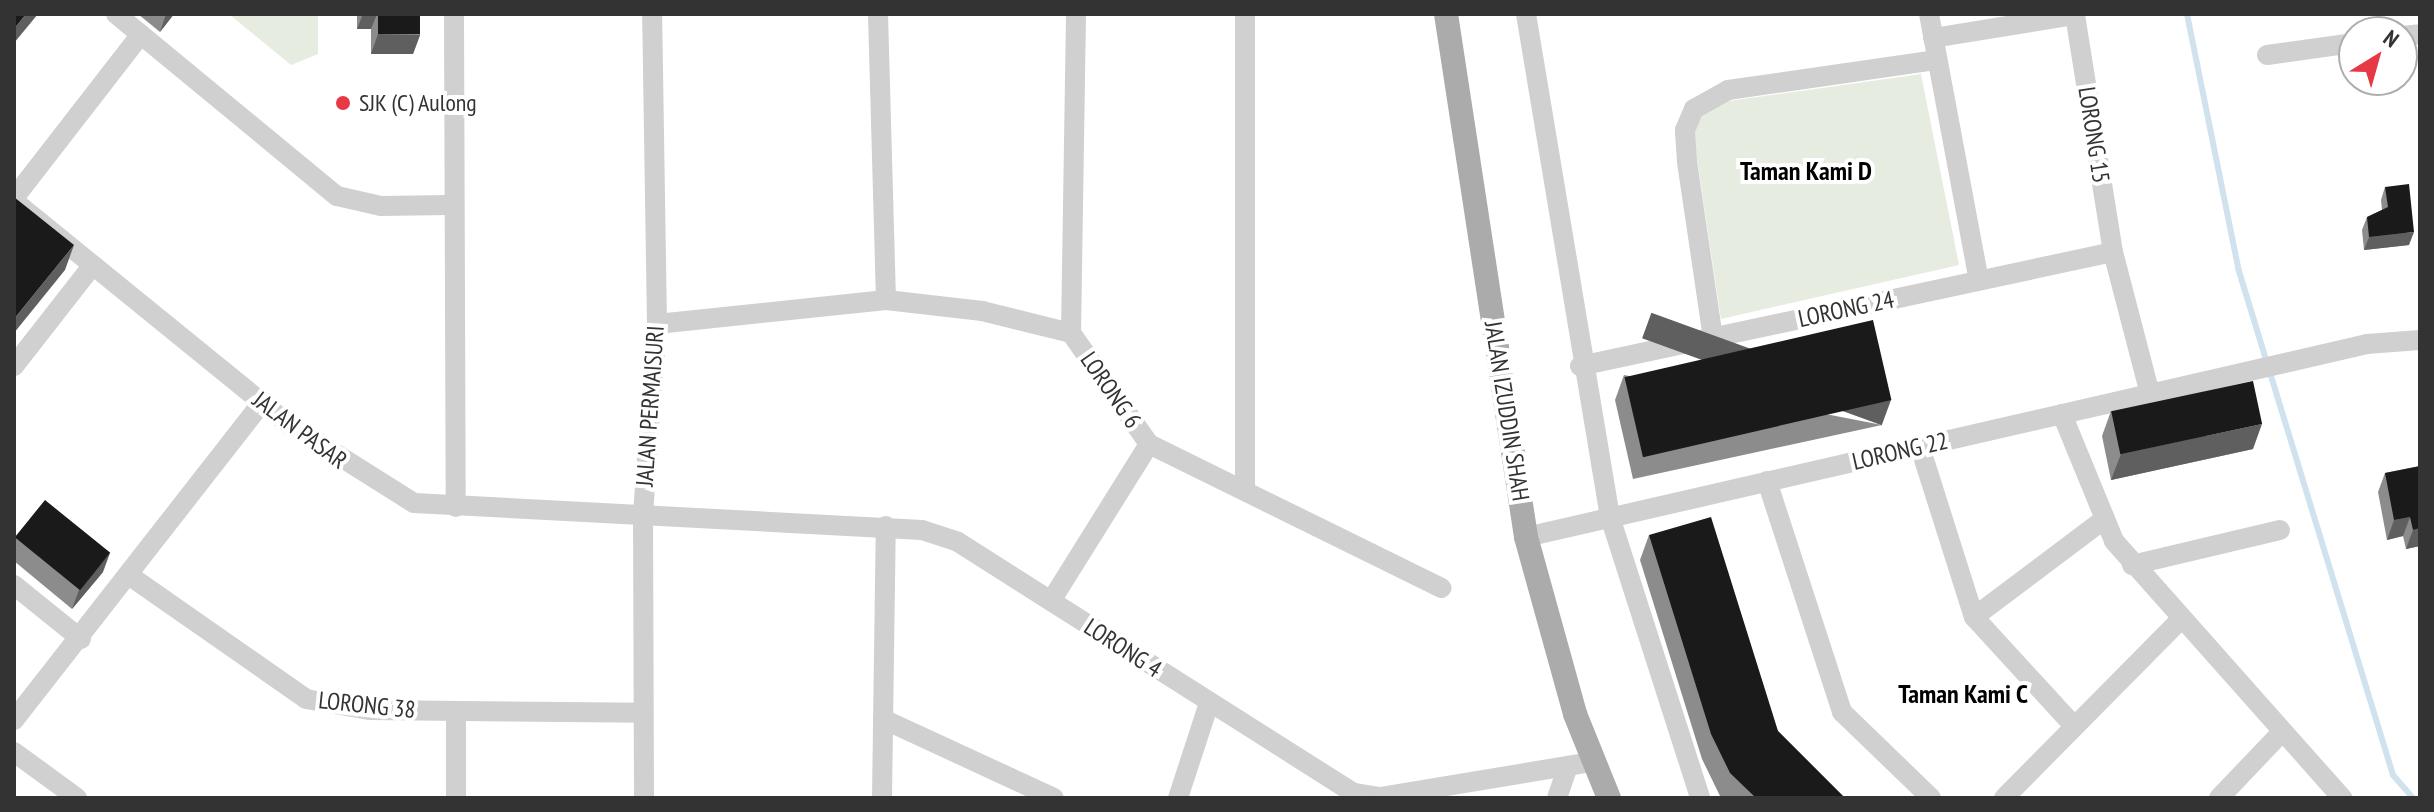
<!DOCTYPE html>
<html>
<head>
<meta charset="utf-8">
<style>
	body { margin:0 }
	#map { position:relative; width:2434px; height:812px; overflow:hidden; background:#fff; font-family:"PT Sans Narrow",sans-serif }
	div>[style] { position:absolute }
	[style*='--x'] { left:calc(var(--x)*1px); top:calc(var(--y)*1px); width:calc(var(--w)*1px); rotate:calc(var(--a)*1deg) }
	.green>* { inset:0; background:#e6ecdf }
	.stream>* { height:6px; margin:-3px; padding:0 3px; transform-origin:3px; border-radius:3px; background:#cfe2ee }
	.minor>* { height:20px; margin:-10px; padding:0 10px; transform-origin:10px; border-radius:10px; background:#d0d0d0 }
	.major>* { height:24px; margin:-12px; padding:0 12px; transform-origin:12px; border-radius:12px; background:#ababab }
	.wall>* { inset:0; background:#8c8c8c }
	.shaded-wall>* { inset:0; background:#5f5f5f; transform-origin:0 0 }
	.building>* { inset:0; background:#1a1a1a; transform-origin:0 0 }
	.dots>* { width:22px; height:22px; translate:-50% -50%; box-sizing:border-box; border:4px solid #fff; border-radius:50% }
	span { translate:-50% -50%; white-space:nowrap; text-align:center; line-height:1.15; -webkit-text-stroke:8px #fff; paint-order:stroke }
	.poi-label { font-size:24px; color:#333 }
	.left { translate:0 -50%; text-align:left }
	.street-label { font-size:24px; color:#333 }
	.neighbourhood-label { font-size:26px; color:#000; font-weight:700 }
	.frame { position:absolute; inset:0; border:16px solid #333; pointer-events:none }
	.north { position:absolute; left:2338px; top:16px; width:80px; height:80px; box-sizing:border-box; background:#fff; border:2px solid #adadad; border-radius:50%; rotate:37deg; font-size:22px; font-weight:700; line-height:32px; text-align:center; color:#333 }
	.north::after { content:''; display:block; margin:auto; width:28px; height:36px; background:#e63946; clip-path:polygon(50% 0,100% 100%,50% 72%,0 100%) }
</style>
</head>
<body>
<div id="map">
	<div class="green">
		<div style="clip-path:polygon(229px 14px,318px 14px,318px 54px,291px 65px)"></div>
		<div style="clip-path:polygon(1921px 74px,1959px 265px,1721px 319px,1693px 133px,1702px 116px,1715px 103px)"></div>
	</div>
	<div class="stream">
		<div style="--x:2187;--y:14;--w:259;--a:78.6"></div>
		<div style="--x:2238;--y:268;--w:530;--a:73"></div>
		<div style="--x:2393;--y:775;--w:30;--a:49"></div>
	</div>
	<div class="minor">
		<div style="--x:116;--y:14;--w:286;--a:39.5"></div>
		<div style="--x:337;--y:196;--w:45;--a:12.8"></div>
		<div style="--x:381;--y:206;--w:68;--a:-0.8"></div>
		<div style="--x:454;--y:14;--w:493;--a:89.8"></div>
		<div style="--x:878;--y:14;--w:286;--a:88.4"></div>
		<div style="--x:1526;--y:14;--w:510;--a:80.52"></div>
		<div style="--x:1610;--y:517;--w:295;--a:72.2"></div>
		<div style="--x:1929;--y:14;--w:271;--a:79.4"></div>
		<div style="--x:2402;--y:36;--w:18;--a:-6"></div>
		<div style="--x:1933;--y:38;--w:144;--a:-9.2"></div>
		<div style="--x:2075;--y:15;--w:240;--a:80.9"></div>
		<div style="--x:2113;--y:252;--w:147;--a:75.4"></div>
		<div style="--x:2267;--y:55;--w:88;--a:-7.9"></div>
		<div style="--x:14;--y:198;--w:207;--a:-52.2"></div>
		<div style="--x:14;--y:201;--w:355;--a:39.1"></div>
		<div style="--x:290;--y:425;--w:146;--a:32.2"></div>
		<div style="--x:414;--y:503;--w:509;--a:3.04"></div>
		<div style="--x:922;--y:530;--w:38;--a:18"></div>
		<div style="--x:958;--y:542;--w:469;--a:32.4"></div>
		<div style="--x:1354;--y:793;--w:26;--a:9"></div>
		<div style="--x:1380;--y:797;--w:215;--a:-9.4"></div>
		<div style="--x:657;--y:324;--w:230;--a:-6"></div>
		<div style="--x:886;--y:300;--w:97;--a:6.5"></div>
		<div style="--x:982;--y:311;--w:92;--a:13.9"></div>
		<div style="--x:1071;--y:333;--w:136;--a:54.9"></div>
		<div style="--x:1149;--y:444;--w:326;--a:26.2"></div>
		<div style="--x:1071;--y:333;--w:319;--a:-89.1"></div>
		<div style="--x:1713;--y:338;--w:179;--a:-98.4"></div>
		<div style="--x:1687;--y:161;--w:31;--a:-94"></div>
		<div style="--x:1685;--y:130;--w:23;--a:-67"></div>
		<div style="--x:1694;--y:109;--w:39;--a:-29"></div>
		<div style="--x:1728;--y:90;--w:211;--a:-8.2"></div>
		<div style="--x:14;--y:366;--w:127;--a:-52"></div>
		<div style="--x:1580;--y:366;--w:545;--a:-12.07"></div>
		<div style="--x:2062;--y:414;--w:137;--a:67.7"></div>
		<div style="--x:2114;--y:541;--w:344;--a:48.4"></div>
		<div style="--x:1920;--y:447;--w:178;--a:72.4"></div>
		<div style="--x:1974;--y:617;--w:148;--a:47.5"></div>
		<div style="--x:1767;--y:481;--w:243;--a:72"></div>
		<div style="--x:1842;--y:712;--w:124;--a:44"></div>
		<div style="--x:1245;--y:491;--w:477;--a:-90"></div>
		<div style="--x:1526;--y:537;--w:863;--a:-12.92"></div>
		<div style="--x:2367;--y:344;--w:53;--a:-4.3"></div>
		<div style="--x:2132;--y:565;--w:152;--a:-13.3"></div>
		<div style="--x:130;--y:576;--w:215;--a:34.9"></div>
		<div style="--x:306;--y:699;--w:64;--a:9.9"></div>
		<div style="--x:369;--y:710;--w:274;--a:0.6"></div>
		<div style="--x:14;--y:585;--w:86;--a:38.9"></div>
		<div style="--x:1051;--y:601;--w:185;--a:-58"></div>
		<div style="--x:1974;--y:617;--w:161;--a:-36.9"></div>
		<div style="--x:883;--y:719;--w:188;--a:24.8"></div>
		<div style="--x:14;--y:720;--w:402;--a:-52"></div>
		<div style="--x:14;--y:752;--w:78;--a:36.1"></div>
		<div style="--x:456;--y:798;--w:86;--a:-90"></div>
		<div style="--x:644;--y:798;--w:284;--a:-90.2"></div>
		<div style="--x:643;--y:514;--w:191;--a:-85.8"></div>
		<div style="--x:657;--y:324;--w:310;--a:-90.9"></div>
		<div style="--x:882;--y:798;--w:272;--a:-89.2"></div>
		<div style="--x:1178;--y:798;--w:100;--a:-71.9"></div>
		<div style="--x:1557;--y:798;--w:34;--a:-71"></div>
		<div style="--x:2004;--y:798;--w:250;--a:-45.3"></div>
		<div style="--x:2219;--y:798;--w:90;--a:-46.4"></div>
	</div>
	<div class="major">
		<div style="--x:1446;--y:14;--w:529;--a:81.3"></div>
		<div style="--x:1526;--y:537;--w:184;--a:74.5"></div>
		<div style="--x:1575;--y:714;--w:91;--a:68"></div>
	</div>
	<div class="wall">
		<div style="clip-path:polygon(138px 14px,174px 14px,160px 32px)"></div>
		<div style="clip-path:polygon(357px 14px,420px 14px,420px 35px,413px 54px,371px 54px,371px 29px,357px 29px)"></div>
		<div style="clip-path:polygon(2385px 187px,2409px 245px,2364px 250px,2362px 230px,2367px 217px,2382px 210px,2381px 200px)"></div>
		<div style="clip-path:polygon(1624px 375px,1882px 425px,1633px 479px,1615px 400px)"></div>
		<div style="clip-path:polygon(2111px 411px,2253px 449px,2111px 480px,2102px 436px)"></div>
		<div style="clip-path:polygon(2420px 466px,2420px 546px,2406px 549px,2403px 536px,2387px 540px,2378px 492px,2385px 473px)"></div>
		<div style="clip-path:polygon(1649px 535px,1778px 731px,1845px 798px,1721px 798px,1702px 759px,1640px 560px)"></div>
		<div style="clip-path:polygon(15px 537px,103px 572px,72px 609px,14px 561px)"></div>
	</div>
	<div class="shaded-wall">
		<div style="clip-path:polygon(26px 14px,38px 14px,14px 43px,14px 29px)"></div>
		<div style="clip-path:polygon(166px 14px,174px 14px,160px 32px)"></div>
		<div style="clip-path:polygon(363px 14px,377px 14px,371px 29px,357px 29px)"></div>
		<div style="clip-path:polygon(378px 34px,420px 35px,413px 54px,371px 54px)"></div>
		<div style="clip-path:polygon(2414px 232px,2409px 245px,2364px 250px,2369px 237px)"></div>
		<div style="clip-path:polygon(74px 245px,65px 270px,14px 333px,14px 319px)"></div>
		<div style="left:1891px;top:400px;width:27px;height:255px;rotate:110deg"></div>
		<div style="clip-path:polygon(2262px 424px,2253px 449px,2111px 480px,2121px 454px)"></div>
		<div style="clip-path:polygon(2410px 517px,2403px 536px,2387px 540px,2394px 520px)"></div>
		<div style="clip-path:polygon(2420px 528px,2420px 546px,2406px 549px,2413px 530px)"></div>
		<div style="clip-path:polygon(110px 553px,103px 572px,72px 609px,79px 590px)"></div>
	</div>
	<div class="building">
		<div style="clip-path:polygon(14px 14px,26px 14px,14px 29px)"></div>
		<div style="left:378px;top:14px;width:42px;height:20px"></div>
		<div style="clip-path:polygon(2409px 184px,2414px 232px,2369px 237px,2367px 217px,2388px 207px,2385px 187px)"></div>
		<div style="clip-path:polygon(14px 197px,74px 245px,14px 319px)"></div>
		<div style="left:1873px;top:320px;width:82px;height:255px;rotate:77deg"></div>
		<div style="left:2253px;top:381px;width:44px;height:145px;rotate:78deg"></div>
		<div style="clip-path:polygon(2420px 466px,2420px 528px,2413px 530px,2410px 517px,2394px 520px,2385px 473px)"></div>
		<div style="left:45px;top:500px;width:84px;height:48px;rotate:39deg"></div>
		<div style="clip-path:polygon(1711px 517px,1778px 731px,1845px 798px,1756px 798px,1730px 773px,1711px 734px,1649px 535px)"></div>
	</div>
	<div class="dots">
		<div style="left:343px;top:103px;background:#e63946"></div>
	</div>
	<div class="poi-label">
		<span class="left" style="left:359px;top:103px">SJK (C) Aulong</span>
	</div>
	<div class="street-label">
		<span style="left:2094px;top:135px;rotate:81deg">LORONG 15</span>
		<span style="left:1846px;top:309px;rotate:-12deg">LORONG 24</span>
		<span style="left:1111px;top:390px;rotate:55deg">LORONG 6</span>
		<span style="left:650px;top:406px;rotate:-86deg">JALAN PERMAISURI</span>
		<span style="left:1507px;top:411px;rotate:81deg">JALAN IZUDDIN SHAH</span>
		<span style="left:300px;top:430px;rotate:37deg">JALAN PASAR</span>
		<span style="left:1900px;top:451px;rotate:-13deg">LORONG 22</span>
		<span style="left:1123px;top:648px;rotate:33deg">LORONG 4</span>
		<span style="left:367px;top:705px;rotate:6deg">LORONG 38</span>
	</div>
	<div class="neighbourhood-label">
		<span style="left:1806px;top:171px">Taman Kami D</span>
		<span style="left:1963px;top:694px">Taman Kami C</span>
	</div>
	<div class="frame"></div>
	<div class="north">N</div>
</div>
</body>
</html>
